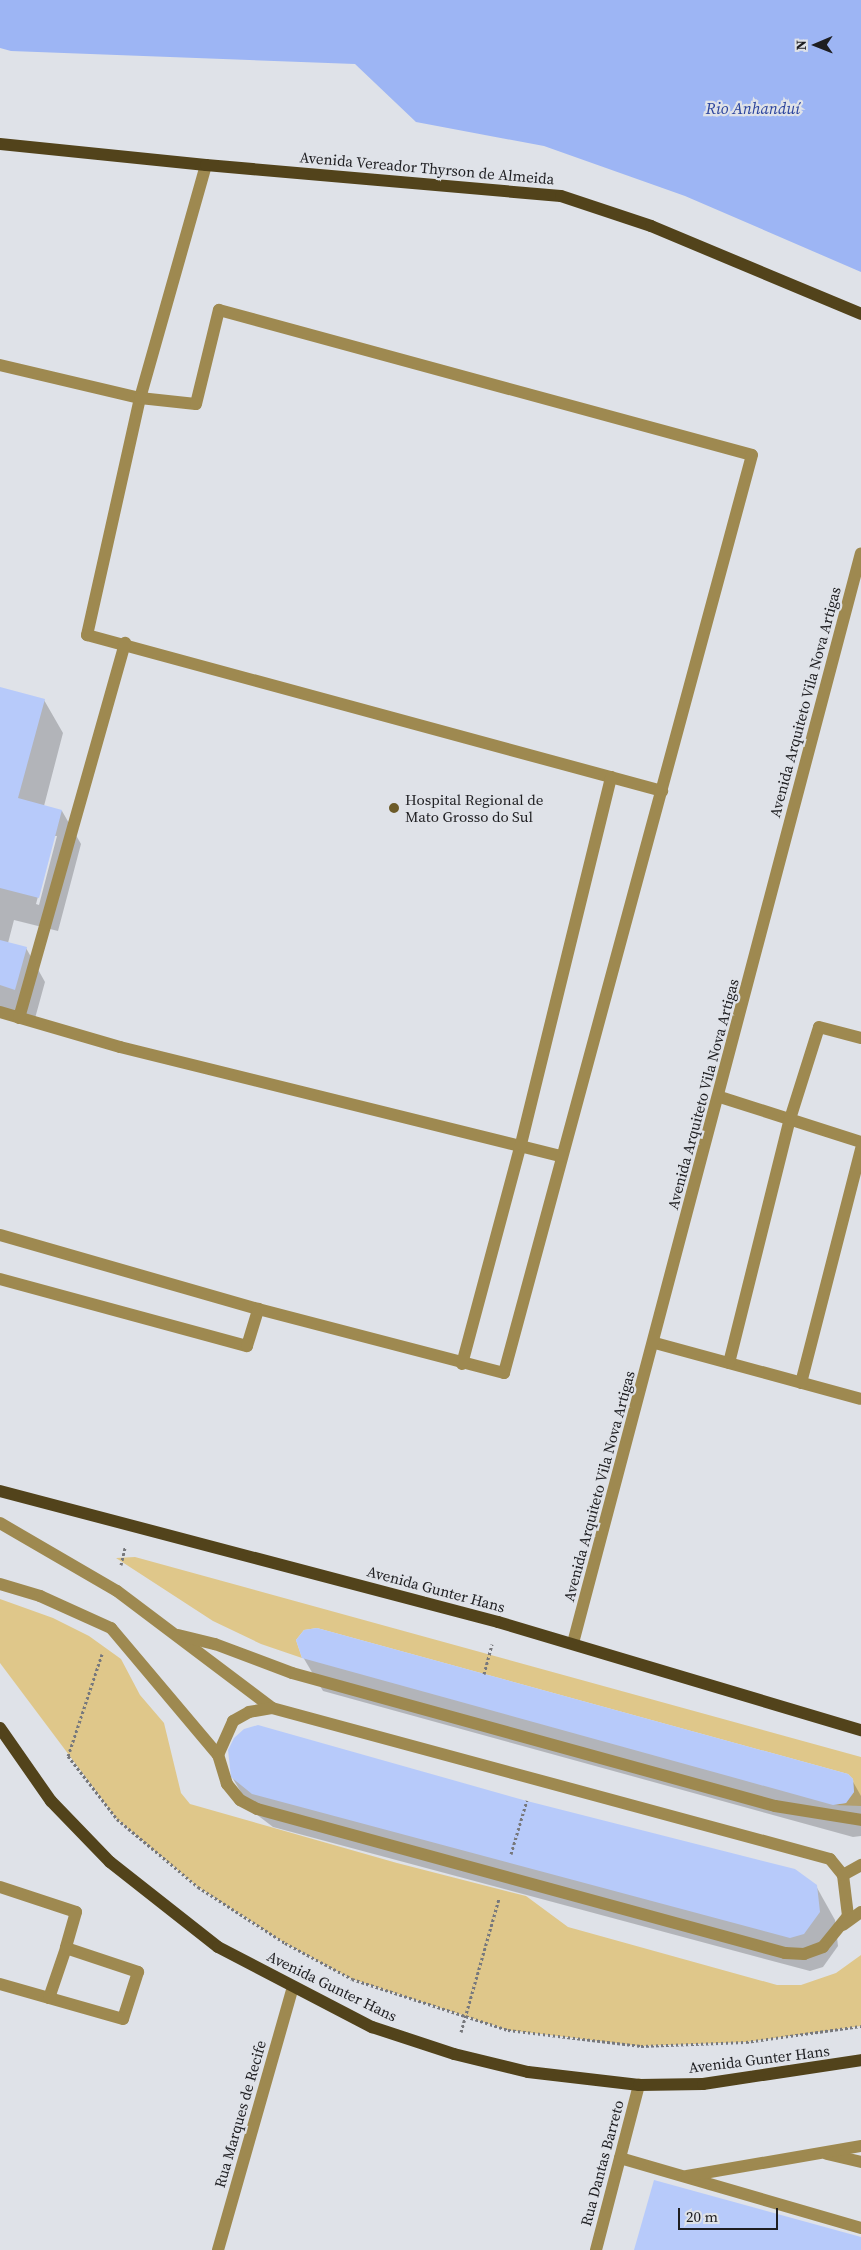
<!DOCTYPE html>
<html>
<head>
<meta charset="utf-8">
<style>
	body { margin:0 }
	#map { position:relative; width:861px; height:2250px; overflow:hidden; background:#dfe2e8; font-family:"Source Serif 4",serif }
	div>[style] { position:absolute }
	[style*='--x'] { left:calc(var(--x)*1px); top:calc(var(--y)*1px); width:calc(var(--w)*1px); rotate:calc(var(--a)*1deg) }
	.green>* { inset:0; background:#dfc78a }
	.water>* { inset:0; background:#9db5f4 }
	.shadow>* { inset:0; background:#0003 }
	.building>* { inset:0; background:#b7cafa }
	.path>* { height:3px; margin-top:-1.5px; transform-origin:0; background:repeating-linear-gradient(90deg,#77787c 0 2.5px,transparent 0 5px) }
	.minor>* { height:12px; margin:-6px; padding:0 6px; transform-origin:6px; border-radius:6px; background:#9e8950 }
	.major>* { height:12px; margin:-6px; padding:0 6px; transform-origin:6px; border-radius:6px; background:#52431b }
	.dots>* { width:14px; height:14px; translate:-50% -50%; box-sizing:border-box; border:2px solid #dfe2e8; border-radius:50% }
	span { translate:-50% -50%; white-space:nowrap; text-align:center; line-height:1.15; -webkit-text-stroke:4.5px #dfe2e8; paint-order:stroke }
	.street-label { font-size:15px; color:#1e1e21 }
	.poi-label { font-size:15px; color:#1e1e21 }
	.left { translate:0 -50%; text-align:left }
	.water-label { font-size:16px; color:#2b449d; font-style:italic }
	.north { position:absolute; left:791px; top:20px; width:50px; height:50px; -webkit-text-stroke:4px #dfe2e8; paint-order:stroke; rotate:269deg; font-size:14px; font-weight:700; line-height:20px; text-align:center; color:#1e1e21 }
	.north::after { content:''; display:block; margin:auto; width:18px; height:22px; background:#1e1e21; clip-path:polygon(50% 0,100% 100%,50% 72%,0 100%) }
	.scale { position:absolute; left:678px; top:2208px; width:100px; height:22px; box-sizing:border-box; border:2px solid #1e1e21; border-top:0; padding-left:6px; font-size:15px; line-height:18px; white-space:nowrap; color:#1e1e21; -webkit-text-stroke:4px #dfe2e8; paint-order:stroke }
</style>
</head>
<body>
<div id="map">
	<div class="green">
		<div style="clip-path:polygon(135px 1557px,861px 1757px,861px 1806px,833px 1805px,846px 1803px,854px 1792px,853px 1779px,848px 1774px,317px 1628px,304px 1630px,296px 1640px,302px 1658px,261px 1644px,213px 1621px,116px 1558px)"></div>
		<div style="clip-path:polygon(0 1599px,53px 1618px,89px 1636px,121px 1659px,140px 1695px,164px 1723px,181px 1793px,190px 1804px,397px 1863px,526px 1896px,568px 1927px,777px 1985px,801px 1985px,836px 1973px,861px 1955px,861px 2026px,746px 2042px,641px 2046px,508px 2030px,352px 1979px,285px 1943px,198px 1887px,117px 1819px,0 1663px)"></div>
	</div>
	<div class="water">
		<div style="clip-path:polygon(0 0,861px 0,861px 272px,685px 196px,544px 146px,416px 122px,355px 64px,11px 51px,0 48px)"></div>
	</div>
	<div class="shadow">
		<div style="clip-path:polygon(evenodd,0 688px,44px 700px,63px 733px,44px 806px,62px 811px,81px 844px,58px 931px,14px 920px,8px 943px,26px 948px,45px 982px,34px 1022px,0 1013px,0 688px,54px 836px,57px 836px,39px 905px,36px 904px,54px 836px)"></div>
		<div style="clip-path:polygon(303px 1657px,852px 1780px,861px 1796px,861px 1836px,853px 1837px,323px 1691px)"></div>
		<div style="clip-path:polygon(258px 1726px,816px 1886px,835px 1920px,838px 1946px,823px 1967px,810px 1971px,273px 1827px,252px 1811px,232px 1777px)"></div>
	</div>
	<div class="building">
		<div style="clip-path:polygon(0 687px,45px 699px,18px 798px,62px 810px,39px 898px,0 888px)"></div>
		<div style="clip-path:polygon(0 940px,27px 947px,15px 990px,0 985px)"></div>
		<div style="clip-path:polygon(317px 1628px,848px 1774px,853px 1779px,854px 1792px,846px 1803px,833px 1805px,302px 1658px,296px 1640px,304px 1630px)"></div>
		<div style="clip-path:polygon(258px 1725px,527px 1801px,795px 1869px,817px 1885px,820px 1912px,804px 1934px,790px 1938px,252px 1794px,231px 1777px,228px 1750px,234px 1738px,244px 1729px)"></div>
		<div style="clip-path:polygon(654px 2180px,861px 2237px,861px 2250px,634px 2250px)"></div>
	</div>
	<div class="path">
		<div style="--x:121;--y:1565;--w:18;--a:-77"></div>
		<div style="--x:102;--y:1654;--w:108;--a:108.4"></div>
		<div style="--x:68;--y:1756;--w:80;--a:52.1"></div>
		<div style="--x:117;--y:1819;--w:106;--a:40"></div>
		<div style="--x:198;--y:1887;--w:103;--a:32.8"></div>
		<div style="--x:285;--y:1943;--w:76;--a:28.2"></div>
		<div style="--x:352;--y:1979;--w:164;--a:18.1"></div>
		<div style="--x:508;--y:2030;--w:134;--a:6.9"></div>
		<div style="--x:641;--y:2046;--w:105;--a:-2.2"></div>
		<div style="--x:746;--y:2042;--w:116;--a:-7.9"></div>
		<div style="--x:484;--y:1674;--w:31;--a:-75"></div>
		<div style="--x:511;--y:1854;--w:56;--a:-73.5"></div>
		<div style="--x:461;--y:2032;--w:138;--a:-74.1"></div>
	</div>
	<div class="minor">
		<div style="--x:206;--y:165;--w:242;--a:105.8"></div>
		<div style="--x:140;--y:398;--w:243;--a:102.6"></div>
		<div style="--x:87;--y:635;--w:596;--a:15.18"></div>
		<div style="--x:0;--y:365;--w:144;--a:13.3"></div>
		<div style="--x:140;--y:398;--w:56;--a:6.1"></div>
		<div style="--x:196;--y:404;--w:97;--a:-76.3"></div>
		<div style="--x:219;--y:310;--w:552;--a:15.22"></div>
		<div style="--x:752;--y:455;--w:951;--a:105.12"></div>
		<div style="--x:504;--y:1373;--w:254;--a:-165.4"></div>
		<div style="--x:258;--y:1309;--w:268;--a:-164"></div>
		<div style="--x:0;--y:1012;--w:125;--a:16.3"></div>
		<div style="--x:120;--y:1047;--w:454;--a:13.9"></div>
		<div style="--x:19;--y:1018;--w:390;--a:-74.2"></div>
		<div style="--x:720;--y:1097;--w:148;--a:17.7"></div>
		<div style="--x:0;--y:1279;--w:256;--a:15.2"></div>
		<div style="--x:247;--y:1346;--w:39;--a:-73"></div>
		<div style="--x:655;--y:1343;--w:213;--a:15.2"></div>
		<div style="--x:729;--y:1363;--w:252;--a:-76"></div>
		<div style="--x:790;--y:1119;--w:96;--a:-72.5"></div>
		<div style="--x:819;--y:1027;--w:43;--a:14.7"></div>
		<div style="--x:462;--y:1364;--w:228;--a:-75"></div>
		<div style="--x:521;--y:1144;--w:378;--a:-76.2"></div>
		<div style="--x:801;--y:1383;--w:242;--a:-75.6"></div>
		<div style="--x:0;--y:1523;--w:135;--a:30.2"></div>
		<div style="--x:117;--y:1591;--w:194;--a:37"></div>
		<div style="--x:0;--y:1584;--w:42;--a:16.7"></div>
		<div style="--x:40;--y:1596;--w:78;--a:24.3"></div>
		<div style="--x:111;--y:1628;--w:166;--a:49.9"></div>
		<div style="--x:178;--y:1635;--w:38;--a:14"></div>
		<div style="--x:215;--y:1644;--w:82;--a:20.6"></div>
		<div style="--x:292;--y:1673;--w:501;--a:15.4"></div>
		<div style="--x:775;--y:1806;--w:87;--a:9.2"></div>
		<div style="--x:573;--y:1643;--w:1127;--a:-75.2"></div>
		<div style="--x:272;--y:1708;--w:578;--a:15.14"></div>
		<div style="--x:830;--y:1859;--w:21;--a:51"></div>
		<div style="--x:843;--y:1875;--w:41;--a:83"></div>
		<div style="--x:848;--y:1916;--w:40;--a:129"></div>
		<div style="--x:823;--y:1947;--w:20;--a:160"></div>
		<div style="--x:804;--y:1954;--w:19;--a:-177"></div>
		<div style="--x:785;--y:1953;--w:547;--a:-164.74"></div>
		<div style="--x:257;--y:1809;--w:19;--a:-152"></div>
		<div style="--x:240;--y:1800;--w:21;--a:-129"></div>
		<div style="--x:227;--y:1784;--w:30;--a:-107"></div>
		<div style="--x:218;--y:1755;--w:37;--a:-66"></div>
		<div style="--x:233;--y:1721;--w:18;--a:-29"></div>
		<div style="--x:249;--y:1712;--w:23;--a:-10"></div>
		<div style="--x:843;--y:1875;--w:21;--a:-29"></div>
		<div style="--x:0;--y:1887;--w:80;--a:18.2"></div>
		<div style="--x:76;--y:1912;--w:37;--a:106"></div>
		<div style="--x:66;--y:1948;--w:76;--a:18.4"></div>
		<div style="--x:138;--y:1972;--w:49;--a:107.7"></div>
		<div style="--x:123;--y:2019;--w:128;--a:-164.1"></div>
		<div style="--x:843;--y:1925;--w:22;--a:-36"></div>
		<div style="--x:49;--y:1998;--w:53;--a:-71.2"></div>
		<div style="--x:827;--y:2154;--w:35;--a:13"></div>
		<div style="--x:620;--y:2158;--w:251;--a:16.2"></div>
		<div style="--x:687;--y:2176;--w:177;--a:-9.8"></div>
		<div style="--x:218;--y:2250;--w:273;--a:-74.1"></div>
		<div style="--x:596;--y:2250;--w:171;--a:-75.4"></div>
	</div>
	<div class="major">
		<div style="--x:0;--y:144;--w:207;--a:5.8"></div>
		<div style="--x:206;--y:165;--w:356;--a:5"></div>
		<div style="--x:561;--y:196;--w:95;--a:18.4"></div>
		<div style="--x:651;--y:226;--w:228;--a:22.7"></div>
		<div style="--x:0;--y:1491;--w:515;--a:14.74"></div>
		<div style="--x:498;--y:1622;--w:379;--a:16.6"></div>
		<div style="--x:0;--y:1728;--w:89;--a:55.1"></div>
		<div style="--x:51;--y:1801;--w:85;--a:46"></div>
		<div style="--x:110;--y:1862;--w:137;--a:38.2"></div>
		<div style="--x:218;--y:1947;--w:174;--a:27.5"></div>
		<div style="--x:372;--y:2027;--w:86;--a:18.2"></div>
		<div style="--x:454;--y:2054;--w:76;--a:13.7"></div>
		<div style="--x:528;--y:2072;--w:112;--a:6.7"></div>
		<div style="--x:639;--y:2085;--w:64;--a:-0.9"></div>
		<div style="--x:703;--y:2084;--w:160;--a:-8.6"></div>
	</div>
	<div class="dots">
		<div style="left:394px;top:808px;background:#6c5a28"></div>
	</div>
	<div class="street-label">
		<span style="left:427px;top:168px;rotate:5deg">Avenida Vereador Thyrson de Almeida</span>
		<span style="left:805px;top:702px;rotate:-75deg">Avenida Arquiteto Vila Nova Artigas</span>
		<span style="left:703px;top:1094px;rotate:-75deg">Avenida Arquiteto Vila Nova Artigas</span>
		<span style="left:599px;top:1486px;rotate:-75deg">Avenida Arquiteto Vila Nova Artigas</span>
		<span style="left:436px;top:1589px;rotate:15deg">Avenida Gunter Hans</span>
		<span style="left:332px;top:1986px;rotate:26deg">Avenida Gunter Hans</span>
		<span style="left:759px;top:2059px;rotate:-7deg">Avenida Gunter Hans</span>
		<span style="left:240px;top:2114px;rotate:-74deg">Rua Marques de Recife</span>
		<span style="left:602px;top:2163px;rotate:-75deg">Rua Dantas Barreto</span>
	</div>
	<div class="poi-label">
		<span class="left" style="left:405px;top:808px">Hospital Regional de<br>Mato Grosso do Sul</span>
	</div>
	<div class="water-label">
		<span style="left:753px;top:108px">Rio Anhanduí</span>
	</div>
	<div class="north">N</div>
	<div class="scale">20 m</div>
</div>
</body>
</html>
